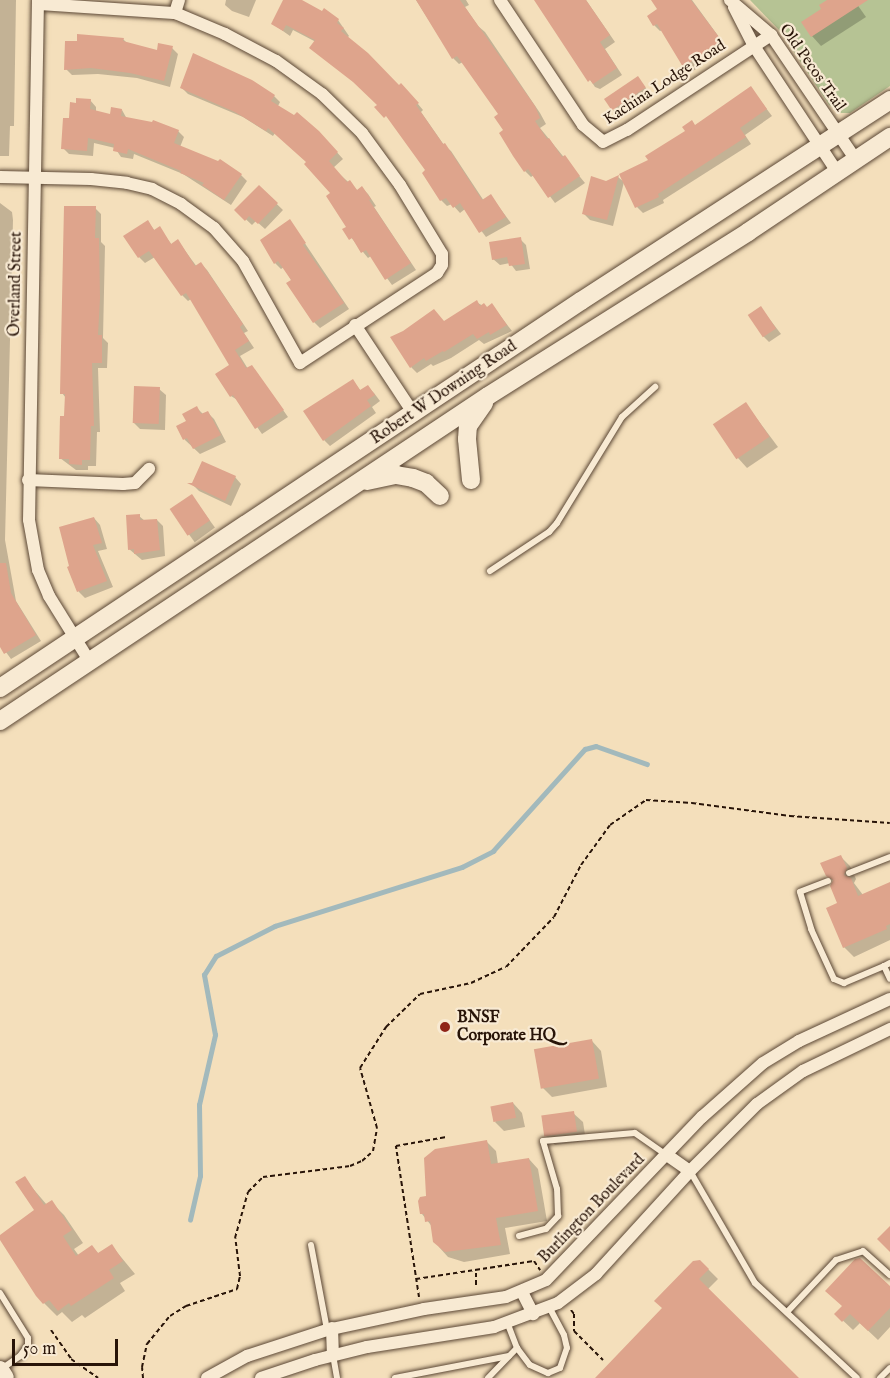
<!DOCTYPE html>
<html>
<head>
<meta charset="utf-8">
<style>
	body { margin:0 }
	#map { position:relative; width:890px; height:1378px; overflow:hidden; background:#f4dfbb; font-family:"IM FELL English",serif }
	div>[style] { position:absolute }
	[style*='--x'] { left:calc(var(--x)*1px); top:calc(var(--y)*1px); width:calc(var(--w)*1px); rotate:calc(var(--a)*1deg) }
	.green>* { inset:0; background:#b6c394 }
	.shadow>* { inset:0; background:#0003; transform-origin:0 0 }
	.stream>* { height:4.5px; margin:-2.25px; padding:0 2.25px; transform-origin:2.25px; border-radius:2.25px; background:#a2b9bc }
	.building>* { inset:0; background:#dea48c; transform-origin:0 0 }
	.path>* { height:2px; margin-top:-1px; transform-origin:0; background:repeating-linear-gradient(90deg,#281408 0 4.5px,transparent 0 7.5px) }
	.roads { filter:drop-shadow(0 0 2px #5b4735) drop-shadow(0 0 2px #5b4735) }
	.lane>* { height:6px; margin:-3px; padding:0 3px; transform-origin:3px; border-radius:3px; background:#f8ead3 }
	.street>* { height:12px; margin:-6px; padding:0 6px; transform-origin:6px; border-radius:6px; background:#f8ead3 }
	.secondary>* { height:18px; margin:-9px; padding:0 9px; transform-origin:9px; border-radius:9px; background:#f8ead3 }
	.dots>* { width:16px; height:16px; translate:-50% -50%; box-sizing:border-box; border:3px solid #f8ead3; border-radius:50% }
	span { translate:-50% -50%; white-space:nowrap; text-align:center; line-height:1.15; -webkit-text-stroke:4.5px #f8ead3; paint-order:stroke }
	.street-label { font-size:16px; color:#281408 }
	.poi-label { font-size:16px; color:#281408; font-weight:700 }
	.left { translate:0 -50%; text-align:left }
	.scale { position:absolute; left:12px; top:1339px; width:106px; height:27px; box-sizing:border-box; border:3px solid #281408; border-top:0; padding-left:8px; font-size:18px; line-height:21px; white-space:nowrap; color:#281408; -webkit-text-stroke:4px #f8ead3; paint-order:stroke }
</style>
</head>
<body>
<div id="map">
	<div class="green">
		<div style="clip-path:polygon(750px 0,890px 0,890px 86px,850px 113px,840px 113px,829px 105px,780px 31px)"></div>
	</div>
	<div class="shadow">
		<div style="clip-path:polygon(0 0,16px 0,14px 126px,10px 126px,9px 156px,0 156px)"></div>
		<div style="clip-path:polygon(226px 0,256px 0,249px 17px,232px 11px,225px 5px)"></div>
		<div style="clip-path:polygon(285px 0,299px 0,338px 20px,349px 36px,347px 38px,399px 87px,407px 91px,423px 110px,421px 112px,444px 145px,451px 151px,484px 201px,491px 196px,511px 223px,486px 237px,465px 209px,460px 213px,452px 204px,447px 206px,441px 200px,427px 171px,379px 105px,316px 42px,293px 30px,290px 36px,273px 24px)"></div>
		<div style="clip-path:polygon(416px 0,466px 0,469px 5px,465px 7px,478px 26px,485px 32px,540px 113px,546px 124px,540px 128px,585px 183px,555px 203px,534px 175px,531px 177px,525px 171px,505px 131px,500px 114px,463px 62px,459px 64px,453px 58px)"></div>
		<div style="clip-path:polygon(536px 0,586px 0,615px 42px,605px 49px,622px 75px,600px 89px,595px 87px)"></div>
		<div style="clip-path:polygon(653px 0,692px 0,727px 48px,690px 73px,663px 30px,660px 31px,654px 25px,660px 10px)"></div>
		<div style="clip-path:polygon(838px 0,854px 0,866px 17px,821px 46px,812px 36px)"></div>
		<div style="clip-path:polygon(123px 39px,128px 44px,158px 51px,172px 48px,178px 54px,170px 87px,137px 78px,98px 74px,72px 75px,66px 69px)"></div>
		<div style="clip-path:polygon(638px 78px,651px 95px,619px 117px,613px 111px)"></div>
		<div style="clip-path:polygon(182px 88px,274px 96px,280px 102px,278px 106px,325px 139px,343px 159px,333px 168px,358px 191px,362px 188px,368px 194px,376px 206px,374px 207px,416px 270px,392px 285px,371px 256px,368px 258px,345px 230px,348px 227px,332px 193px,308px 163px,275px 133px,273px 136px,243px 117px,188px 94px)"></div>
		<div style="clip-path:polygon(751px 88px,772px 116px,745px 135px,751px 144px,663px 200px,664px 203px,643px 213px,637px 207px,650px 161px,687px 131px)"></div>
		<div style="clip-path:polygon(90px 100px,96px 107px,96px 112px,111px 116px,122px 110px,127px 119px,178px 131px,184px 137px,180px 147px,241px 175px,247px 181px,231px 205px,183px 174px,134px 154px,133px 159px,121px 157px,115px 148px,94px 143px,93px 156px,69px 154px,63px 148px,70px 120px)"></div>
		<div style="clip-path:polygon(618px 177px,624px 182px,613px 226px,590px 220px,584px 214px,607px 182px)"></div>
		<div style="clip-path:polygon(259px 187px,283px 210px,265px 229px,256px 221px,252px 225px,236px 210px)"></div>
		<div style="clip-path:polygon(0 203px,12px 212px,13px 220px,5px 540px,16px 601px,41px 641px,11px 659px,0 644px)"></div>
		<div style="clip-path:polygon(95px 208px,101px 214px,101px 242px,105px 246px,103px 338px,108px 343px,107px 368px,98px 368px,100px 432px,97px 432px,96px 466px,88px 466px,88px 470px,76px 470px,60px 458px,66px 418px,66px 398px,62px 393px)"></div>
		<div style="clip-path:polygon(290px 221px,349px 309px,320px 328px,314px 322px,284px 267px,281px 269px,275px 263px)"></div>
		<div style="clip-path:polygon(148px 222px,155px 231px,159px 228px,172px 245px,178px 241px,197px 267px,201px 264px,207px 270px,248px 331px,244px 333px,254px 348px,240px 356px,248px 369px,257px 373px,288px 417px,262px 434px,239px 401px,231px 396px,231px 366px,191px 299px,188px 301px,182px 295px,155px 257px,145px 263px,139px 257px)"></div>
		<div style="clip-path:polygon(520px 239px,526px 245px,530px 269px,516px 271px,510px 263px,500px 265px,493px 259px)"></div>
		<div style="clip-path:polygon(476px 302px,487px 308px,492px 305px,512px 331px,484px 344px,479px 340px,451px 358px,433px 366px,431px 364px,417px 373px,411px 367px,444px 322px)"></div>
		<div style="clip-path:polygon(761px 308px,781px 334px,769px 342px,763px 336px)"></div>
		<div style="clip-path:polygon(353px 381px,361px 391px,368px 387px,374px 393px,380px 401px,372px 407px,376px 413px,330px 446px,324px 440px)"></div>
		<div style="clip-path:polygon(159px 389px,166px 395px,165px 430px,140px 429px,134px 423px)"></div>
		<div style="clip-path:polygon(746px 404px,778px 447px,747px 468px,738px 458px)"></div>
		<div style="clip-path:polygon(197px 408px,204px 415px,208px 413px,214px 419px,226px 442px,200px 454px,185px 440px,178px 427px,188px 422px)"></div>
		<div style="clip-path:polygon(235px 477px,241px 484px,231px 506px,199px 491px,193px 485px)"></div>
		<div style="left:192px;top:496px;width:39px;height:25px;rotate:54deg"></div>
		<div style="clip-path:polygon(139px 516px,145px 521px,157px 520px,163px 526px,165px 556px,142px 560px,129px 549px)"></div>
		<div style="clip-path:polygon(94px 518px,100px 525px,107px 549px,98px 551px,113px 587px,85px 598px,79px 592px,69px 568px)"></div>
		<div style="clip-path:polygon(840px 856px,850px 866px,856px 879px,854px 883px,863px 895px,890px 884px,890px 940px,854px 957px,844px 947px,839px 904px,834px 882px,827px 875px)"></div>
		<div style="clip-path:polygon(592px 1041px,601px 1051px,607px 1087px,552px 1097px,542px 1087px)"></div>
		<div style="clip-path:polygon(513px 1103px,522px 1113px,525px 1127px,504px 1131px,495px 1122px)"></div>
		<div style="clip-path:polygon(573px 1113px,583px 1122px,586px 1141px,555px 1145px,545px 1135px)"></div>
		<div style="clip-path:polygon(486px 1141px,496px 1151px,498px 1164px,529px 1159px,538px 1169px,547px 1221px,505px 1228px,510px 1254px,464px 1262px,448px 1257px,439px 1247px,434px 1229px,422px 1214px,428px 1197px)"></div>
		<div style="clip-path:polygon(24px 1178px,47px 1205px,51px 1202px,64px 1215px,83px 1243px,74px 1249px,79px 1256px,92px 1247px,99px 1254px,112px 1246px,135px 1274px,120px 1283px,125px 1291px,85px 1318px,82px 1315px,72px 1322px,62px 1312px,57px 1316px,44px 1303px,0 1238px,36px 1211px)"></div>
		<div style="clip-path:polygon(700px 1261px,718px 1279px,708px 1289px,797px 1378px,597px 1378px,663px 1308px)"></div>
		<div style="clip-path:polygon(890px 1288px,890px 1327px,878px 1340px,860px 1323px,853px 1330px,836px 1314px)"></div>
	</div>
	<div class="stream">
		<div style="--x:190;--y:1220;--w:45;--a:-77.2"></div>
		<div style="--x:200;--y:1176;--w:71;--a:-90.8"></div>
		<div style="--x:199;--y:1105;--w:72;--a:-77.1"></div>
		<div style="--x:215;--y:1035;--w:61;--a:-100.4"></div>
		<div style="--x:204;--y:975;--w:22;--a:-58"></div>
		<div style="--x:216;--y:956;--w:66;--a:-27"></div>
		<div style="--x:275;--y:926;--w:196;--a:-17.5"></div>
		<div style="--x:462;--y:867;--w:35;--a:-27"></div>
		<div style="--x:493;--y:851;--w:137;--a:-48"></div>
		<div style="--x:585;--y:749;--w:11;--a:-15"></div>
		<div style="--x:596;--y:746;--w:54;--a:19.4"></div>
	</div>
	<div class="building">
		<div style="clip-path:polygon(283px 0,302px 0,322px 11px,324px 8px,339px 19px,337px 23px,344px 28px,341px 31px,368px 53px,399px 85px,401px 83px,419px 103px,416px 105px,443px 144px,445px 143px,482px 200px,491px 194px,506px 217px,479px 233px,460px 203px,453px 208px,446px 198px,440px 201px,422px 173px,425px 170px,386px 116px,384px 118px,374px 107px,377px 105px,353px 82px,309px 48px,315px 40px,286px 25px,283px 31px,271px 24px)"></div>
		<div style="clip-path:polygon(416px 0,460px 0,535px 106px,540px 118px,535px 121px,547px 139px,549px 138px,562px 157px,565px 155px,580px 176px,548px 198px,528px 169px,524px 172px,513px 156px,499px 133px,503px 130px,494px 117px,498px 114px,457px 56px,452px 59px)"></div>
		<div style="clip-path:polygon(534px 0,586px 0,610px 35px,600px 42px,617px 68px,593px 84px,590px 80px,588px 82px)"></div>
		<div style="clip-path:polygon(651px 0,691px 0,722px 41px,683px 67px,657px 24px,653px 26px,647px 16px,657px 9px)"></div>
		<div style="clip-path:polygon(827px 0,868px 0,811px 37px,801px 22px,821px 9px,819px 5px)"></div>
		<div style="clip-path:polygon(77px 34px,124px 38px,123px 41px,157px 50px,158px 43px,173px 46px,164px 81px,130px 73px,91px 68px,64px 70px,65px 41px,77px 41px)"></div>
		<div style="clip-path:polygon(193px 53px,252px 80px,275px 95px,271px 101px,294px 115px,297px 112px,319px 131px,338px 152px,329px 161px,347px 182px,350px 180px,357px 190px,362px 186px,371px 199px,369px 200px,411px 263px,385px 280px,366px 250px,361px 253px,352px 238px,349px 240px,342px 229px,346px 227px,326px 196px,330px 193px,304px 164px,306px 162px,268px 128px,266px 131px,235px 112px,180px 88px)"></div>
		<div style="left:638px;top:76px;width:14px;height:41px;rotate:56deg"></div>
		<div style="clip-path:polygon(751px 86px,767px 109px,740px 128px,746px 137px,658px 194px,659px 197px,635px 208px,619px 174px,648px 160px,645px 156px,685px 131px,682px 127px,692px 120px,695px 125px)"></div>
		<div style="clip-path:polygon(76px 98px,91px 99px,90px 109px,110px 114px,111px 107px,122px 109px,121px 116px,152px 122px,153px 120px,179px 130px,174px 143px,218px 161px,220px 159px,242px 174px,224px 200px,202px 185px,204px 183px,180px 173px,181px 171px,128px 149px,127px 154px,113px 151px,114px 144px,88px 138px,87px 151px,61px 149px,63px 118px,69px 118px,70px 102px,76px 103px)"></div>
		<div style="clip-path:polygon(619px 175px,607px 220px,582px 214px,591px 176px,606px 181px)"></div>
		<div style="clip-path:polygon(259px 185px,278px 203px,258px 224px,249px 216px,245px 221px,234px 210px)"></div>
		<div style="clip-path:polygon(64px 206px,96px 206px,95px 238px,99px 238px,100px 298px,98px 335px,102px 335px,102px 363px,92px 363px,94px 426px,91px 426px,90px 460px,82px 460px,82px 465px,69px 464px,69px 459px,59px 459px,60px 416px,64px 416px,65px 394px,60px 394px)"></div>
		<div style="clip-path:polygon(290px 219px,306px 243px,303px 245px,344px 303px,313px 323px,286px 283px,291px 280px,278px 261px,274px 264px,260px 240px)"></div>
		<div style="clip-path:polygon(148px 220px,154px 230px,160px 226px,171px 244px,178px 239px,195px 266px,201px 262px,243px 324px,240px 327px,249px 341px,235px 350px,246px 368px,252px 365px,284px 410px,255px 429px,233px 395px,230px 397px,215px 374px,229px 365px,191px 301px,186px 293px,181px 296px,149px 251px,138px 258px,123px 236px)"></div>
		<div style="clip-path:polygon(521px 237px,525px 264px,509px 266px,507px 257px,492px 260px,489px 242px)"></div>
		<div style="clip-path:polygon(477px 300px,480px 306px,484px 303px,487px 307px,492px 303px,507px 325px,490px 335px,489px 332px,477px 339px,473px 334px,444px 352px,443px 351px,426px 361px,424px 358px,410px 368px,390px 337px,403px 331px,434px 309px,444px 321px)"></div>
		<div style="left:761px;top:306px;width:27px;height:16px;rotate:56deg"></div>
		<div style="clip-path:polygon(353px 379px,360px 390px,368px 385px,375px 395px,367px 400px,371px 406px,323px 441px,303px 411px)"></div>
		<div style="left:134px;top:386px;width:26px;height:37px;rotate:2deg"></div>
		<div style="left:746px;top:402px;width:42px;height:40px;rotate:56deg"></div>
		<div style="clip-path:polygon(197px 406px,201px 414px,208px 411px,221px 435px,193px 449px,187px 438px,183px 440px,176px 426px,186px 421px,182px 414px)"></div>
		<div style="clip-path:polygon(202px 461px,236px 476px,225px 501px,187px 483px,192px 483px)"></div>
		<div style="left:192px;top:494px;width:32px;height:27px;rotate:56deg"></div>
		<div style="clip-path:polygon(140px 514px,140px 520px,157px 519px,160px 550px,134px 554px,134px 549px,128px 550px,126px 515px)"></div>
		<div style="clip-path:polygon(94px 517px,102px 543px,93px 545px,107px 581px,77px 592px,67px 567px,69px 566px,59px 527px)"></div>
		<div style="clip-path:polygon(0 563px,6px 563px,11px 593px,36px 635px,4px 654px,0 647px)"></div>
		<div style="clip-path:polygon(841px 855px,847px 868px,844px 875px,851px 878px,858px 896px,890px 882px,890px 924px,886px 926px,887px 929px,843px 948px,826px 908px,837px 903px,830px 886px,833px 880px,826px 876px,820px 863px)"></div>
		<div style="left:592px;top:1039px;width:40px;height:59px;rotate:80deg"></div>
		<div style="left:513px;top:1102px;width:16px;height:23px;rotate:79deg"></div>
		<div style="left:574px;top:1111px;width:21px;height:33px;rotate:82deg"></div>
		<div style="clip-path:polygon(487px 1140px,491px 1164px,529px 1158px,538px 1211px,496px 1218px,501px 1245px,445px 1252px,433px 1242px,430px 1221px,425px 1222px,424px 1214px,420px 1214px,418px 1201px,420px 1197px,426px 1196px,424px 1158px,435px 1149px)"></div>
		<div style="clip-path:polygon(25px 1176px,44px 1205px,52px 1200px,72px 1230px,63px 1236px,76px 1256px,92px 1245px,98px 1253px,112px 1244px,123px 1261px,109px 1270px,114px 1278px,71px 1306px,69px 1303px,58px 1311px,49px 1300px,43px 1304px,36px 1296px,0 1240px,0 1235px,34px 1210px,15px 1182px)"></div>
		<div style="clip-path:polygon(890px 1226px,890px 1252px,877px 1239px)"></div>
		<div style="clip-path:polygon(860px 1258px,890px 1286px,890px 1308px,868px 1331px,850px 1314px,842px 1322px,834px 1314px,842px 1306px,825px 1291px,855px 1259px)"></div>
		<div style="clip-path:polygon(700px 1260px,709px 1269px,699px 1279px,799px 1378px,595px 1378px,662px 1308px,654px 1301px,693px 1261px)"></div>
	</div>
	<div class="path">
		<div style="--x:476;--y:1273;--w:15;--a:90"></div>
		<div style="--x:416;--y:1279;--w:119;--a:-8.7"></div>
		<div style="--x:534;--y:1261;--w:11;--a:56"></div>
		<div style="--x:419;--y:1297;--w:153;--a:-98.7"></div>
		<div style="--x:396;--y:1146;--w:51;--a:-10.2"></div>
		<div style="--x:571;--y:1310;--w:5;--a:53"></div>
		<div style="--x:574;--y:1314;--w:17;--a:90"></div>
		<div style="--x:574;--y:1331;--w:41;--a:45"></div>
		<div style="--x:51;--y:1330;--w:35;--a:55"></div>
		<div style="--x:71;--y:1359;--w:33;--a:35"></div>
		<div style="--x:143;--y:1378;--w:11;--a:-95"></div>
		<div style="--x:142;--y:1367;--w:24;--a:-78"></div>
		<div style="--x:147;--y:1344;--w:36;--a:-51"></div>
		<div style="--x:170;--y:1316;--w:19;--a:-32"></div>
		<div style="--x:186;--y:1306;--w:54;--a:-18.4"></div>
		<div style="--x:237;--y:1289;--w:13;--a:-77"></div>
		<div style="--x:240;--y:1276;--w:38;--a:-97"></div>
		<div style="--x:235;--y:1238;--w:48;--a:-74.2"></div>
		<div style="--x:248;--y:1192;--w:21;--a:-45"></div>
		<div style="--x:263;--y:1177;--w:88;--a:-7.2"></div>
		<div style="--x:350;--y:1166;--w:13;--a:-23"></div>
		<div style="--x:362;--y:1161;--w:15;--a:-42"></div>
		<div style="--x:373;--y:1151;--w:23;--a:-80"></div>
		<div style="--x:377;--y:1128;--w:62;--a:-105.8"></div>
		<div style="--x:360;--y:1068;--w:49;--a:-57.6"></div>
		<div style="--x:386;--y:1027;--w:47;--a:-44.1"></div>
		<div style="--x:420;--y:994;--w:52;--a:-12.2"></div>
		<div style="--x:471;--y:983;--w:38;--a:-25"></div>
		<div style="--x:506;--y:967;--w:69;--a:-46.2"></div>
		<div style="--x:554;--y:917;--w:59;--a:-62.6"></div>
		<div style="--x:581;--y:865;--w:49;--a:-54.1"></div>
		<div style="--x:610;--y:825;--w:44;--a:-34.8"></div>
		<div style="--x:646;--y:800;--w:46;--a:3.7"></div>
		<div style="--x:692;--y:803;--w:99;--a:7.6"></div>
		<div style="--x:790;--y:816;--w:100;--a:4"></div>
	</div>
	<div class="roads">
		<div class="lane">
			<div style="--x:490;--y:571;--w:71;--a:-33.5"></div>
			<div style="--x:549;--y:532;--w:12;--a:-48"></div>
			<div style="--x:557;--y:523;--w:124;--a:-58.5"></div>
			<div style="--x:622;--y:417;--w:45;--a:-42.3"></div>
			<div style="--x:849;--y:873;--w:44;--a:-21.3"></div>
			<div style="--x:828;--y:881;--w:30;--a:159"></div>
			<div style="--x:800;--y:892;--w:39;--a:73"></div>
			<div style="--x:811;--y:929;--w:55;--a:65.3"></div>
			<div style="--x:834;--y:979;--w:11;--a:22"></div>
			<div style="--x:844;--y:983;--w:43;--a:-23"></div>
			<div style="--x:890;--y:963;--w:7;--a:153"></div>
			<div style="--x:884;--y:966;--w:14;--a:65"></div>
			<div style="--x:690;--y:1171;--w:129;--a:59.9"></div>
			<div style="--x:755;--y:1283;--w:139;--a:43"></div>
			<div style="--x:519;--y:1236;--w:28;--a:-15"></div>
			<div style="--x:546;--y:1229;--w:18;--a:-47"></div>
			<div style="--x:558;--y:1216;--w:27;--a:-92"></div>
			<div style="--x:557;--y:1189;--w:50;--a:-106.3"></div>
			<div style="--x:543;--y:1141;--w:92;--a:-5"></div>
			<div style="--x:635;--y:1133;--w:39;--a:35"></div>
			<div style="--x:311;--y:1245;--w:86;--a:79.3"></div>
			<div style="--x:0;--y:1293;--w:53;--a:58.1"></div>
			<div style="--x:28;--y:1338;--w:7;--a:90"></div>
			<div style="--x:28;--y:1345;--w:14;--a:126"></div>
			<div style="--x:20;--y:1356;--w:21;--a:145"></div>
			<div style="--x:788;--y:1311;--w:70;--a:-46.7"></div>
			<div style="--x:836;--y:1260;--w:28;--a:-18"></div>
			<div style="--x:863;--y:1251;--w:36;--a:42"></div>
			<div style="--x:517;--y:1348;--w:21;--a:53"></div>
			<div style="--x:530;--y:1365;--w:20;--a:24"></div>
			<div style="--x:548;--y:1373;--w:13;--a:-23"></div>
			<div style="--x:560;--y:1368;--w:21;--a:-71"></div>
			<div style="--x:567;--y:1348;--w:13;--a:-103"></div>
			<div style="--x:564;--y:1335;--w:32;--a:-118"></div>
			<div style="--x:333;--y:1355;--w:23;--a:80"></div>
			<div style="--x:395;--y:1378;--w:116;--a:-10.9"></div>
			<div style="--x:488;--y:1378;--w:42;--a:-46"></div>
			<div style="--x:517;--y:1348;--w:28;--a:-111"></div>
			<div style="--x:880;--y:1378;--w:14;--a:-45"></div>
		</div>
		<div class="street">
			<div style="--x:38;--y:0;--w:520;--a:90.99"></div>
			<div style="--x:29;--y:520;--w:51;--a:79.8"></div>
			<div style="--x:38;--y:570;--w:28;--a:67"></div>
			<div style="--x:49;--y:596;--w:78;--a:58.2"></div>
			<div style="--x:500;--y:0;--w:150;--a:56.4"></div>
			<div style="--x:583;--y:125;--w:26;--a:40"></div>
			<div style="--x:603;--y:142;--w:27;--a:-27"></div>
			<div style="--x:627;--y:130;--w:173;--a:-33.4"></div>
			<div style="--x:730;--y:0;--w:54;--a:40.5"></div>
			<div style="--x:771;--y:35;--w:151;--a:55.8"></div>
			<div style="--x:734;--y:7;--w:44;--a:62.9"></div>
			<div style="--x:754;--y:46;--w:151;--a:56.6"></div>
			<div style="--x:175;--y:13;--w:14;--a:-73"></div>
			<div style="--x:0;--y:177;--w:91;--a:1.3"></div>
			<div style="--x:91;--y:179;--w:36;--a:6"></div>
			<div style="--x:127;--y:183;--w:26;--a:13"></div>
			<div style="--x:152;--y:189;--w:33;--a:27"></div>
			<div style="--x:181;--y:204;--w:41;--a:36"></div>
			<div style="--x:214;--y:228;--w:44;--a:48.7"></div>
			<div style="--x:243;--y:261;--w:117;--a:60.8"></div>
			<div style="--x:300;--y:363;--w:164;--a:-33.3"></div>
			<div style="--x:437;--y:273;--w:9;--a:-58"></div>
			<div style="--x:442;--y:265;--w:11;--a:-90"></div>
			<div style="--x:442;--y:254;--w:81;--a:-121.3"></div>
			<div style="--x:400;--y:185;--w:64;--a:-126.2"></div>
			<div style="--x:362;--y:133;--w:56;--a:-135.7"></div>
			<div style="--x:322;--y:94;--w:57;--a:-144.3"></div>
			<div style="--x:276;--y:61;--w:58;--a:-152.1"></div>
			<div style="--x:225;--y:34;--w:54;--a:-157.2"></div>
			<div style="--x:175;--y:13;--w:137;--a:-176.2"></div>
			<div style="--x:355;--y:325;--w:107;--a:56.5"></div>
			<div style="--x:28;--y:480;--w:95;--a:2.4"></div>
			<div style="--x:123;--y:484;--w:12;--a:-5"></div>
			<div style="--x:135;--y:483;--w:20;--a:-45"></div>
			<div style="--x:667;--y:1155;--w:28;--a:35"></div>
			<div style="--x:522;--y:1292;--w:25;--a:63"></div>
			<div style="--x:332;--y:1328;--w:27;--a:88"></div>
			<div style="--x:207;--y:1378;--w:46;--a:-28.8"></div>
			<div style="--x:247;--y:1356;--w:84;--a:-18"></div>
			<div style="--x:327;--y:1330;--w:99;--a:-12.2"></div>
			<div style="--x:424;--y:1309;--w:83;--a:-8.3"></div>
			<div style="--x:506;--y:1297;--w:43;--a:-23"></div>
			<div style="--x:546;--y:1280;--w:226;--a:-46.3"></div>
			<div style="--x:702;--y:1117;--w:81;--a:-41.5"></div>
			<div style="--x:763;--y:1063;--w:42;--a:-31.4"></div>
			<div style="--x:799;--y:1041;--w:100;--a:-24.8"></div>
			<div style="--x:261;--y:1378;--w:57;--a:-18.4"></div>
			<div style="--x:315;--y:1360;--w:54;--a:-14"></div>
			<div style="--x:367;--y:1347;--w:129;--a:-8.9"></div>
			<div style="--x:494;--y:1327;--w:68;--a:-20.6"></div>
			<div style="--x:558;--y:1303;--w:48;--a:-37.3"></div>
			<div style="--x:596;--y:1274;--w:139;--a:-47.6"></div>
			<div style="--x:690;--y:1171;--w:95;--a:-45"></div>
			<div style="--x:757;--y:1104;--w:57;--a:-35.7"></div>
			<div style="--x:803;--y:1071;--w:97;--a:-25.8"></div>
		</div>
		<div class="secondary">
			<div style="--x:471;--y:480;--w:41;--a:-95.6"></div>
			<div style="--x:467;--y:439;--w:13;--a:-86"></div>
			<div style="--x:468;--y:426;--w:28;--a:-55"></div>
			<div style="--x:367;--y:481;--w:30;--a:-12"></div>
			<div style="--x:396;--y:475;--w:17;--a:10"></div>
			<div style="--x:413;--y:478;--w:14;--a:21"></div>
			<div style="--x:426;--y:483;--w:19;--a:43"></div>
			<div style="--x:0;--y:688;--w:698;--a:-33.67"></div>
			<div style="--x:581;--y:301;--w:369;--a:-33"></div>
			<div style="--x:0;--y:721;--w:586;--a:-33.66"></div>
			<div style="--x:488;--y:396;--w:307;--a:-32.2"></div>
			<div style="--x:748;--y:232;--w:171;--a:-33.8"></div>
			<div style="--x:0;--y:1370;--w:9;--a:58"></div>
		</div>
	</div>
	<div class="dots">
		<div style="left:445px;top:1027px;background:#8f2418"></div>
	</div>
	<div class="street-label">
		<span style="left:812px;top:68px;rotate:55deg">Old Pecos Trail</span>
		<span style="left:665px;top:83px;rotate:-33deg">Kachina Lodge Road</span>
		<span style="left:16px;top:284px;rotate:-89deg">Overland Street</span>
		<span style="left:444px;top:393px;rotate:-34deg">Robert W Downing Road</span>
		<span style="left:592px;top:1209px;rotate:-46deg">Burlington Boulevard</span>
	</div>
	<div class="poi-label">
		<span class="left" style="left:457px;top:1027px">BNSF<br>Corporate HQ</span>
	</div>
	<div class="scale">50 m</div>
</div>
</body>
</html>
